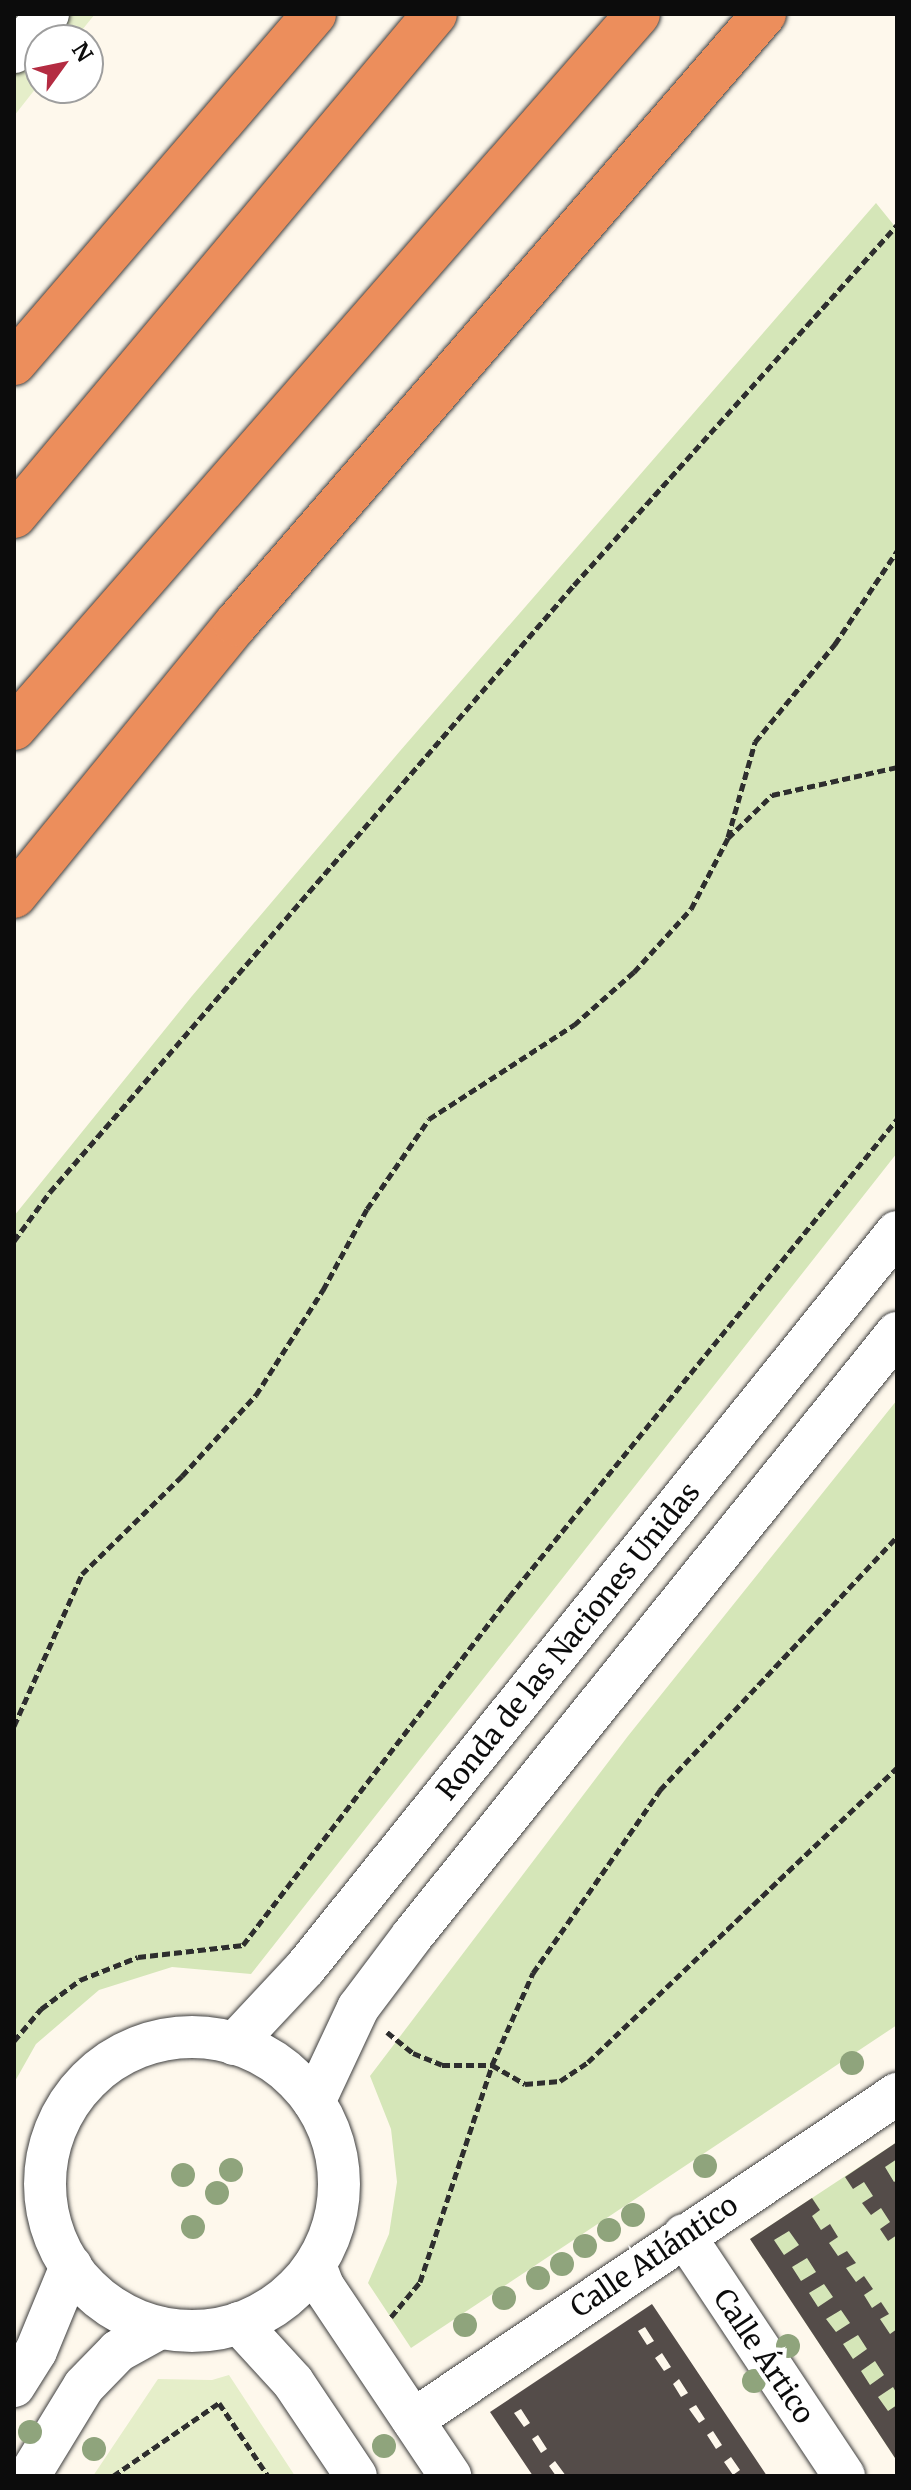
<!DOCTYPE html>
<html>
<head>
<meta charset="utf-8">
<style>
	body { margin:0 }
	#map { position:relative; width:911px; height:2490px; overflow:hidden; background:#fef8ec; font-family:Merriweather,serif }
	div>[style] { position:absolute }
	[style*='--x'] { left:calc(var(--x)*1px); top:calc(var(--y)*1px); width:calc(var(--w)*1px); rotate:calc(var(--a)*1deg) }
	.green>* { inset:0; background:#d5e6b8 }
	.pitch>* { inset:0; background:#e5eec9 }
	.building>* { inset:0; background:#544c49 }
	.path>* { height:5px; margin-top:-2.5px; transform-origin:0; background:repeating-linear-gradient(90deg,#2e2e2e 0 8px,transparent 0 12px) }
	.roads { filter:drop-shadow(0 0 2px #3f3f3f) drop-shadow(0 0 2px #3f3f3f) }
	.minor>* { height:42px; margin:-21px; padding:0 21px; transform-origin:21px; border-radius:21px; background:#fff }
	.minor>.ring { margin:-21px; padding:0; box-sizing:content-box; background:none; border:42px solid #fff; border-radius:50% }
	.highway>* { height:44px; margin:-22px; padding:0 22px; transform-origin:22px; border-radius:22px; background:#ec8e5c }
	.trees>* { width:24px; height:24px; margin:-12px; border-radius:50%; background:#8fa47c }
	span { translate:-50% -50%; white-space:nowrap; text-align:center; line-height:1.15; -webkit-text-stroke:8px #fff; paint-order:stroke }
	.street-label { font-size:28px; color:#0c0c0c }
	.frame { position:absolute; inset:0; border:16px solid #0c0c0c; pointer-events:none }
	.north { position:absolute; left:24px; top:24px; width:80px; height:80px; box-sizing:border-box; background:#fff; border:2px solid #9e9e9e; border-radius:50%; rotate:57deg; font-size:22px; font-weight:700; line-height:32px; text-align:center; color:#0c0c0c }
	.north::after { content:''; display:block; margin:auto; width:28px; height:36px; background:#b42c42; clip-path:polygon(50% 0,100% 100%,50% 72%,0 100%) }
</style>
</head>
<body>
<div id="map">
	<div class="green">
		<div style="clip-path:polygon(876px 203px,897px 229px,897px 1153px,251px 1974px,172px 1967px,99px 1990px,36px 2044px,14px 2083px,14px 1216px,192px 996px,400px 751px)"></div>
		<div style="clip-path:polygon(897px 1400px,897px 2025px,411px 2348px,368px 2283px,389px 2234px,397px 2182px,391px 2129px,370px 2076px,628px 1736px)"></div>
		<div style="clip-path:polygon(897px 2142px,897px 2461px,750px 2239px)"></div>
	</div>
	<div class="pitch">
		<div style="clip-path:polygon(14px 14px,95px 14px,74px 40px,40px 40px,40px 83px,14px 116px)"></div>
		<div style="clip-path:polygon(229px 2375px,295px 2476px,93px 2476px,158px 2379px,212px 2380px)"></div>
	</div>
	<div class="building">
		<div style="clip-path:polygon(897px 2142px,897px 2159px,885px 2167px,894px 2182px,897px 2180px,897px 2235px,888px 2241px,880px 2229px,890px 2222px,881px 2208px,871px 2215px,862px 2203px,873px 2196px,864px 2182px,853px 2189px,845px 2177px)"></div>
		<div style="clip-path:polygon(evenodd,812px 2198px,820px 2210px,812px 2216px,821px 2230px,830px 2224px,838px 2237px,829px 2243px,838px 2256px,847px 2251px,856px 2263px,846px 2268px,856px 2282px,864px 2276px,873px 2289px,864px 2295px,872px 2308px,881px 2302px,889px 2314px,880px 2319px,890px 2334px,897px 2329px,897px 2394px,893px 2387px,878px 2397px,888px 2411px,897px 2405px,897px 2461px,750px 2239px,812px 2198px,789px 2231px,799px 2245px,784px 2255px,774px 2240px,789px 2231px,812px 2198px,807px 2258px,816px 2272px,801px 2281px,792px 2267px,807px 2258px,812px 2198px,824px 2284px,833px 2297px,818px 2307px,809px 2293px,824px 2284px,812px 2198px,841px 2310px,850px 2323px,836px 2332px,826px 2319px,841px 2310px,812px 2198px,858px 2335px,867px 2349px,853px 2359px,843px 2344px,858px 2335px,812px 2198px,875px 2361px,884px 2375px,870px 2385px,861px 2371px,875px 2361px)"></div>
		<div style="clip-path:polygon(evenodd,652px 2304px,767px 2476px,566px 2476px,555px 2461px,549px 2466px,556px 2476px,533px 2476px,490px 2412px,652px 2304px,645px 2327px,654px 2341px,647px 2345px,638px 2331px,645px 2327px,652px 2304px,662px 2353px,671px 2367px,664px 2371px,655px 2358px,662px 2353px,652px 2304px,679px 2379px,688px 2393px,681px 2397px,673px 2384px,679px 2379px,652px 2304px,696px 2405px,705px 2419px,699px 2423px,689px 2409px,696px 2405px,652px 2304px,521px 2409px,530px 2423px,524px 2427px,514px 2413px,521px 2409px,652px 2304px,713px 2431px,722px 2445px,716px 2449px,707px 2435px,713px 2431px,652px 2304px,538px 2435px,547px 2449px,541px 2453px,532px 2439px,538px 2435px,652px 2304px,731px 2457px,740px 2470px,733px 2475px,724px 2462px,731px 2457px)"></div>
	</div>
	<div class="path">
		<div style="--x:728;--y:837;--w:99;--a:-74.1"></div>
		<div style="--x:755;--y:742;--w:127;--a:-50.8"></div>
		<div style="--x:835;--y:644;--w:112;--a:-56.3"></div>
		<div style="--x:14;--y:1241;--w:61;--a:-53.7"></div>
		<div style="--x:50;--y:1192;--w:802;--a:-49.2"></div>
		<div style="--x:574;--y:585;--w:484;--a:-48.1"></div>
		<div style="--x:14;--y:1726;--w:167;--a:-65.9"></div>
		<div style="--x:82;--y:1574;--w:140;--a:-44.4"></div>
		<div style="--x:182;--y:1476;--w:110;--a:-47.6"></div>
		<div style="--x:256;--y:1395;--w:125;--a:-57.5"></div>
		<div style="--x:323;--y:1290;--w:92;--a:-61.5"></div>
		<div style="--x:367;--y:1209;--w:109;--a:-55.4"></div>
		<div style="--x:429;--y:1119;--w:173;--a:-33"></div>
		<div style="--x:574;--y:1025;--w:80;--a:-41.5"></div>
		<div style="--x:634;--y:972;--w:85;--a:-47.9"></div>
		<div style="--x:691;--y:909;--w:80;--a:-62.5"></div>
		<div style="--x:728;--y:838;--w:62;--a:-44.3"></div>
		<div style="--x:772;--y:795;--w:128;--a:-12.6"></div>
		<div style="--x:387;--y:2032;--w:33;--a:39"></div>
		<div style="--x:413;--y:2053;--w:31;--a:22"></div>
		<div style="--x:442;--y:2065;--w:50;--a:0"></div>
		<div style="--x:492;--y:2065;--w:38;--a:30"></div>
		<div style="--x:525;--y:2084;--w:35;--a:-5"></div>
		<div style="--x:560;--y:2081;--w:34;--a:-34"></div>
		<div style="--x:588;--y:2062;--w:427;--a:-43.6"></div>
		<div style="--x:14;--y:2041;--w:42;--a:-49.8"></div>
		<div style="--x:41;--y:2009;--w:49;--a:-36.6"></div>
		<div style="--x:80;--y:1980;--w:62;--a:-21.6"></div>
		<div style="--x:138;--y:1957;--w:106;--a:-6.5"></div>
		<div style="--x:243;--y:1945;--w:438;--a:-52.6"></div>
		<div style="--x:509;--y:1597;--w:616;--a:-50.93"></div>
		<div style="--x:391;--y:2317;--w:45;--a:-50.4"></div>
		<div style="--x:420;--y:2282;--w:229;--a:-71.6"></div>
		<div style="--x:492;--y:2065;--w:101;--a:-66"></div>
		<div style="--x:533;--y:1973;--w:223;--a:-55.2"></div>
		<div style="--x:660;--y:1790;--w:347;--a:-46.9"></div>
		<div style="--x:113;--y:2476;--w:129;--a:-34.6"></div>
		<div style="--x:219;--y:2403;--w:88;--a:56.1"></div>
	</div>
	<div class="roads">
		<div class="minor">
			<div style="--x:14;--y:52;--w:51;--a:-48.2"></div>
			<div class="ring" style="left:45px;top:2037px;width:252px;height:252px"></div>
			<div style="--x:234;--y:2044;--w:105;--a:-46.9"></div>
			<div style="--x:306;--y:1967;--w:943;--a:-51.2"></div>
			<div style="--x:314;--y:2102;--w:104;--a:-64.9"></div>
			<div style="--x:358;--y:2008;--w:90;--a:-53.1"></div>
			<div style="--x:412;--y:1936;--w:774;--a:-51.19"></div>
			<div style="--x:684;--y:2235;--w:289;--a:56.4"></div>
			<div style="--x:315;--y:2265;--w:22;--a:69"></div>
			<div style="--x:323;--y:2286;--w:229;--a:56.2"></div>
			<div style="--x:239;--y:2323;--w:80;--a:47.5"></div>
			<div style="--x:293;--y:2382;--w:113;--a:56.2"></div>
			<div style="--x:14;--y:2386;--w:41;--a:-57.8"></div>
			<div style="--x:36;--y:2351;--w:92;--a:-67.6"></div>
			<div style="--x:413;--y:2420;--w:584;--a:-33.96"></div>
			<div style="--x:29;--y:2476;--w:105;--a:-58.6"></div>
			<div style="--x:84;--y:2386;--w:49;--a:-45.8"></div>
			<div style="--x:118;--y:2351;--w:48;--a:-28.7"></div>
		</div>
		<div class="highway">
			<div style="--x:14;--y:363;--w:460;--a:-49.3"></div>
			<div style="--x:14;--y:516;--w:655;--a:-50.02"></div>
			<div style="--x:14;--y:728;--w:948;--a:-48.85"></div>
			<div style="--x:14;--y:896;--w:351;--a:-50.8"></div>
			<div style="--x:236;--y:624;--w:807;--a:-49.12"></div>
		</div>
	</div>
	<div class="trees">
		<div style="left:852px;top:2063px"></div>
		<div style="left:705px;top:2166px"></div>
		<div style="left:231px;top:2170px"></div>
		<div style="left:183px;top:2175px"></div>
		<div style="left:217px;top:2193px"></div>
		<div style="left:633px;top:2215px"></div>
		<div style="left:193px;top:2227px"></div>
		<div style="left:609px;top:2230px"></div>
		<div style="left:585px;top:2246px"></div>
		<div style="left:562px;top:2264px"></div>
		<div style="left:538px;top:2278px"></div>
		<div style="left:504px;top:2298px"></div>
		<div style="left:465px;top:2325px"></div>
		<div style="left:788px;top:2346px"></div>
		<div style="left:754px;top:2381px"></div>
		<div style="left:30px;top:2432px"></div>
		<div style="left:384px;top:2446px"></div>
		<div style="left:94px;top:2449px"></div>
	</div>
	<div class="street-label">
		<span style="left:568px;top:1641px;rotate:-51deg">Ronda de las Naciones Unidas</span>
		<span style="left:654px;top:2256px;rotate:-34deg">Calle Atlántico</span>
		<span style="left:764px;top:2356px;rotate:56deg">Calle Ártico</span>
	</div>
	<div class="frame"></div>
	<div class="north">N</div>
</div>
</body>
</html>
